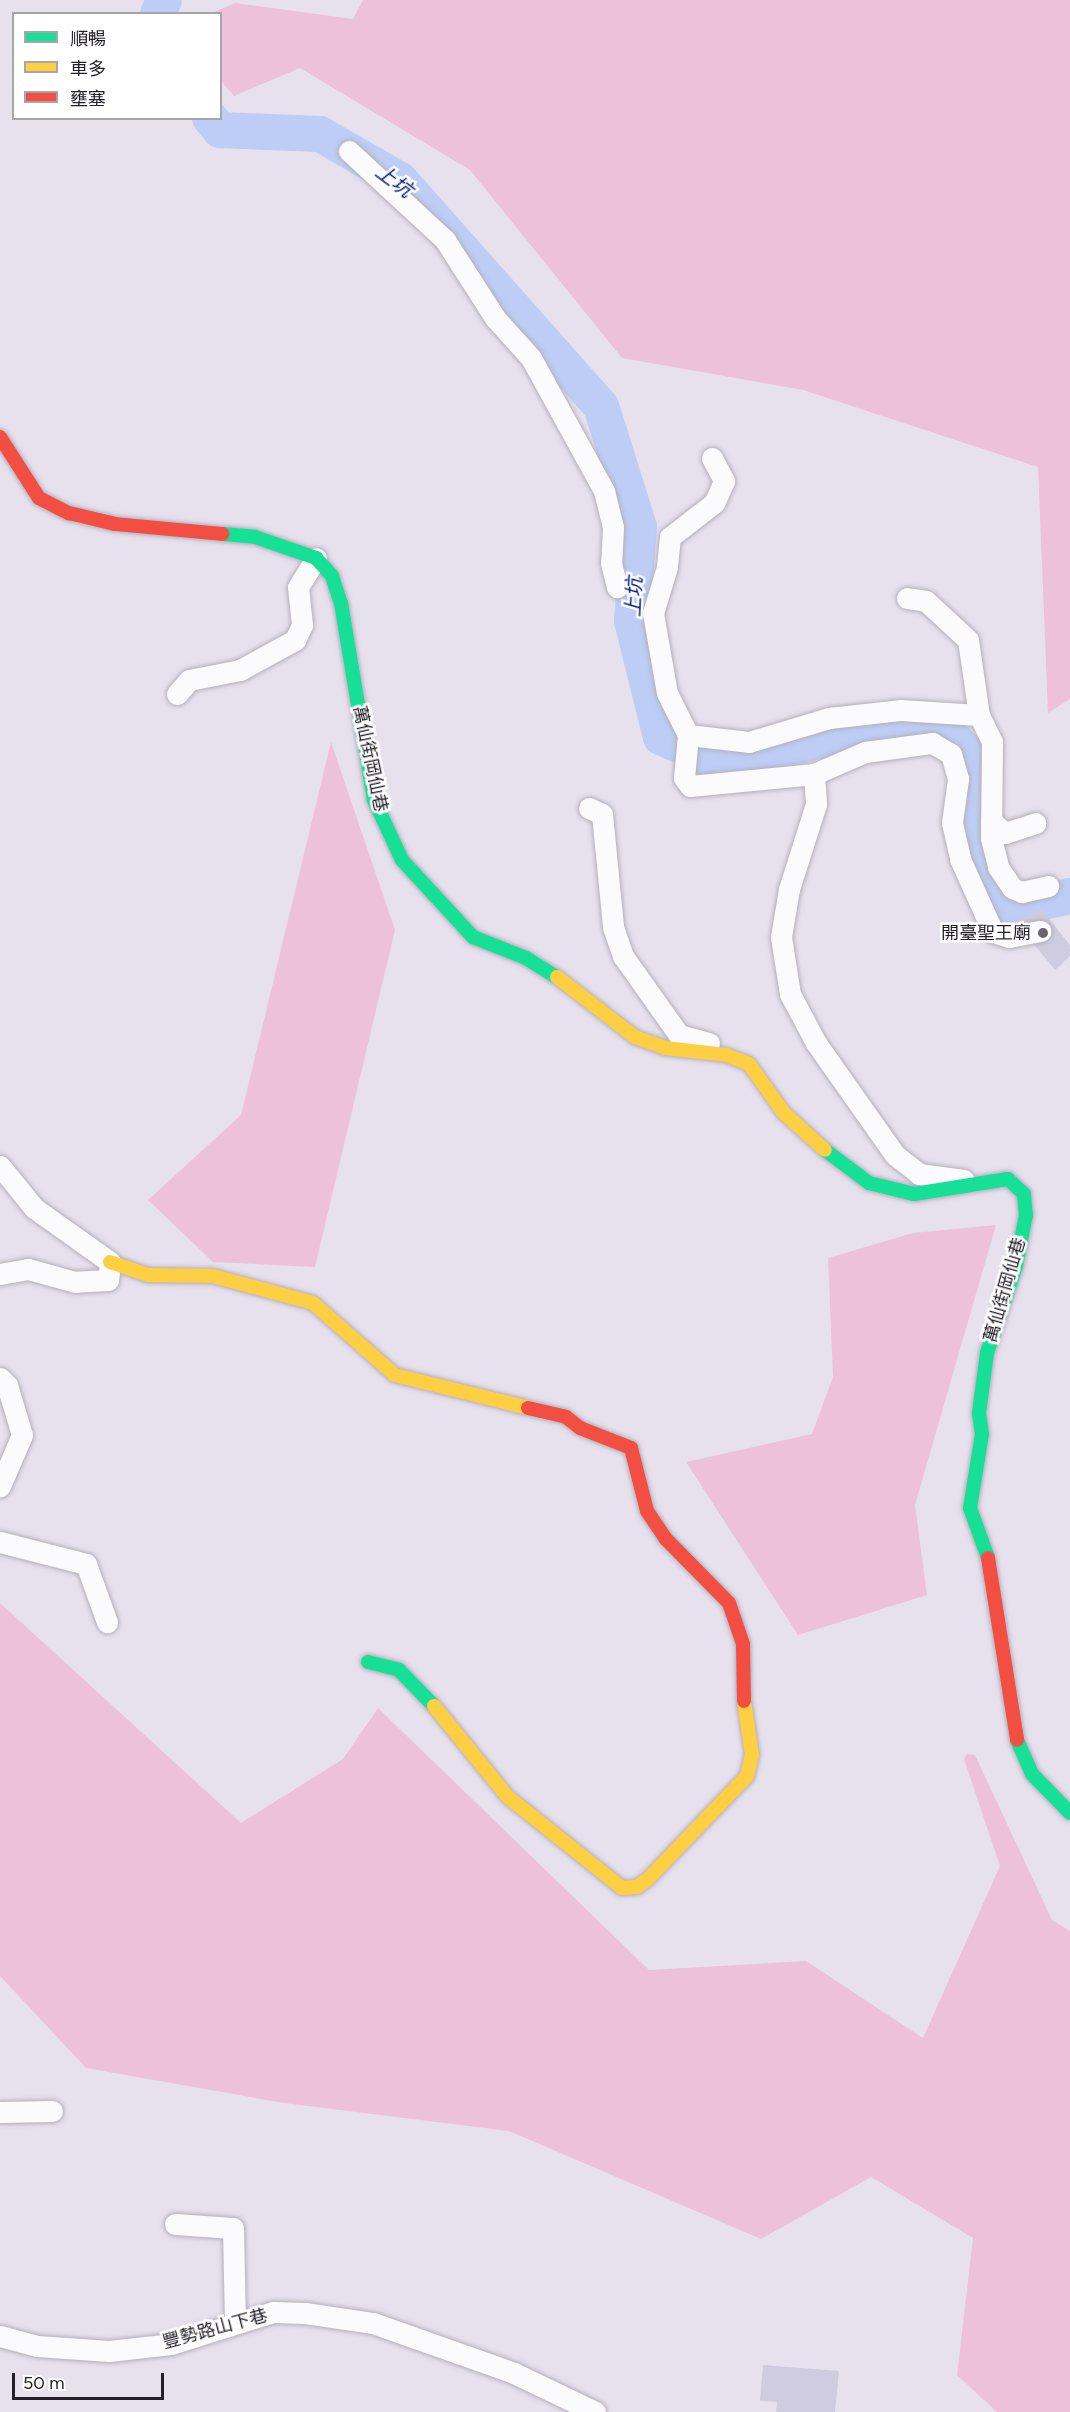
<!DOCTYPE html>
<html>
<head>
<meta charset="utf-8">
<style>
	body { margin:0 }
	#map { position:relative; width:1070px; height:2412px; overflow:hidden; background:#e7e1ee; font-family:Figtree,"Noto Sans TC",sans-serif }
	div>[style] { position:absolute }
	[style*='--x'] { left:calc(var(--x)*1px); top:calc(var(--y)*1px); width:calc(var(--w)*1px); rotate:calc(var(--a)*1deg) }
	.green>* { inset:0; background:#eec1db }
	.river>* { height:36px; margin:-18px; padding:0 18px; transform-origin:18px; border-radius:18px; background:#bdcdf5 }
	.building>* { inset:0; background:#ceccde }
	.roads { filter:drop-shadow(0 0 2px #b4b0ba) drop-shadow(0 0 2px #b4b0ba) }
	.street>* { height:21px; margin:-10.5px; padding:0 10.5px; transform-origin:10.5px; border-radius:10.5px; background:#fbfafc }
	.fast>* { height:14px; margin:-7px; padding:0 7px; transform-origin:7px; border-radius:7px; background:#16e098 }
	.slow>* { height:14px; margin:-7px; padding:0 7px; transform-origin:7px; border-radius:7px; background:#ffcf43 }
	.jam>* { height:14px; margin:-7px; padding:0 7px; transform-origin:7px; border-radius:7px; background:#f24e42 }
	.dots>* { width:16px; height:16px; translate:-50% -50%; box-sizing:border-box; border:3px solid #fff; border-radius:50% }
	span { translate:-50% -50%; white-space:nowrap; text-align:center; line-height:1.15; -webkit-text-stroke:5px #fff; paint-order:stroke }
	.street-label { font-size:18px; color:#231f28 }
	.poi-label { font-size:18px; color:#231f28 }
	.right { translate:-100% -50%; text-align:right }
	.water-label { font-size:20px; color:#011a79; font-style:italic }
	.legend { position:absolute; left:12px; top:12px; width:210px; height:108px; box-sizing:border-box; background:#fff; border:2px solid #a7a5a9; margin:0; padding:8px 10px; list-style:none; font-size:18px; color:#231f28 }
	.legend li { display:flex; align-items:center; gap:12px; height:30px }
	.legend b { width:30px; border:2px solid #a7a5a9 }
	.scale { position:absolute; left:12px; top:2373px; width:152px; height:27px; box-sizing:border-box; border:3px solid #231f28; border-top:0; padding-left:8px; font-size:18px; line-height:21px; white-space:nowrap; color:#231f28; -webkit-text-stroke:4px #fff; paint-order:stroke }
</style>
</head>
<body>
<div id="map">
	<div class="green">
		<div style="clip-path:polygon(363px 0,1070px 0,1070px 699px,1048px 713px,1038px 467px,803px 390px,622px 358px,470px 170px,300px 68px,234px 96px,221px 81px,220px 14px,212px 13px,235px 3px,353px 19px)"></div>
		<div style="clip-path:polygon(331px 742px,395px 930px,315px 1267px,213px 1262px,148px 1200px,241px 1115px)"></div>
		<div style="clip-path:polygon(996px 1225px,915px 1505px,927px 1595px,798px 1635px,686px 1462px,812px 1434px,833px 1377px,828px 1258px,913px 1233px)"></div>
		<div style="clip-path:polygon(0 1603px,241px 1823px,343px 1759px,378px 1708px,649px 1970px,806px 1961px,923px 2038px,1000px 1866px,964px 1759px,967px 1754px,975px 1755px,1052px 1920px,1070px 1931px,1070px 2412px,997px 2412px,957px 2375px,973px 2238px,871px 2177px,761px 2239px,509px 2131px,284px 2103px,86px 2068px,0 1976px)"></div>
	</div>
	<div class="river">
		<div style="--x:158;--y:14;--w:15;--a:-67"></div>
		<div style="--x:210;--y:118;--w:16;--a:50"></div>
		<div style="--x:220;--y:130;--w:100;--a:2.3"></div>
		<div style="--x:320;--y:134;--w:92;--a:29.9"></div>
		<div style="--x:400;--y:180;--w:302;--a:48.4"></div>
		<div style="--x:601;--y:406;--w:127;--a:72.6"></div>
		<div style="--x:639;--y:527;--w:94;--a:94.3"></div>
		<div style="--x:632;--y:621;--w:120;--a:76"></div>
		<div style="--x:661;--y:737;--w:70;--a:24.4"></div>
		<div style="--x:725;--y:766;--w:95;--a:-15.2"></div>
		<div style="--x:817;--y:741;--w:124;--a:-7.9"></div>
		<div style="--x:940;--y:724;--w:47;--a:46.7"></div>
		<div style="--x:972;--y:758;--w:78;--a:91.5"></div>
		<div style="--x:970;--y:836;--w:46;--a:74.7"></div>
		<div style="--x:982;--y:880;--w:39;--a:50"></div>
		<div style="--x:1007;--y:910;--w:65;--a:-12.5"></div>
	</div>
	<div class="building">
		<div style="clip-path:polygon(1042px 910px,1070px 945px,1070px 956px,1055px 970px,1015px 921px)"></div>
		<div style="clip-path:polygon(763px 2365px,839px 2371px,835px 2412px,776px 2412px,777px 2402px,760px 2401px)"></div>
	</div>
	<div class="roads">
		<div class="street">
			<div style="--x:349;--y:151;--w:131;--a:42.8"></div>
			<div style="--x:445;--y:240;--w:93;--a:57.3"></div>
			<div style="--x:495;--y:318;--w:54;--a:48"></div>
			<div style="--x:531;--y:358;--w:152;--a:61.2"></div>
			<div style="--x:604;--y:491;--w:38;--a:76"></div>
			<div style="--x:613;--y:528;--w:35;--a:93"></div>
			<div style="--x:611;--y:563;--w:25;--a:76"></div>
			<div style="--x:712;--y:458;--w:26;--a:62"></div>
			<div style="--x:724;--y:481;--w:24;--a:114"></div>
			<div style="--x:714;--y:503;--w:56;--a:142.3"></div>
			<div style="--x:670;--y:537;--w:30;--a:96"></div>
			<div style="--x:667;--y:567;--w:48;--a:106.9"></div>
			<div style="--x:653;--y:613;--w:81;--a:80.1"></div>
			<div style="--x:667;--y:693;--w:47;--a:63.4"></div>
			<div style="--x:688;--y:735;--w:43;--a:95.3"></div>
			<div style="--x:684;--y:778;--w:10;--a:53"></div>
			<div style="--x:690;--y:786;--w:125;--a:-5.5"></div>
			<div style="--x:814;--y:774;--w:56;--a:-23.3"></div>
			<div style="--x:865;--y:752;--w:68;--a:-7.7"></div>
			<div style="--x:932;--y:743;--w:22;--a:30"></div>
			<div style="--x:951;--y:754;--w:26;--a:74"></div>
			<div style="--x:958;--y:779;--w:44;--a:97.8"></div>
			<div style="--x:952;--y:823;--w:37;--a:77"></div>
			<div style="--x:960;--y:859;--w:80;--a:65.7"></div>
			<div style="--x:993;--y:932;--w:17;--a:17"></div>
			<div style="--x:1009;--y:937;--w:32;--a:-11"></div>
			<div style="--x:907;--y:598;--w:19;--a:9"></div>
			<div style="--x:926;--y:601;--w:57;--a:42.9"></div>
			<div style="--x:968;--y:640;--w:76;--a:81.7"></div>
			<div style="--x:177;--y:694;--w:18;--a:-49"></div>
			<div style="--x:189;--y:680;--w:52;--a:-11.1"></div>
			<div style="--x:240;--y:670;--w:63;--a:-28.6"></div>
			<div style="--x:295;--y:640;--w:17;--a:-65"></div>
			<div style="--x:302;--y:625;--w:38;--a:-96"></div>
			<div style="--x:298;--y:587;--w:34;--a:-58"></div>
			<div style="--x:688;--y:735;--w:61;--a:6.5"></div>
			<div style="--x:749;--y:742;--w:84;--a:-16.7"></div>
			<div style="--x:829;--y:718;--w:71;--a:-6.4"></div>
			<div style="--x:900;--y:710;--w:79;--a:3.6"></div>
			<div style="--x:979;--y:715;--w:30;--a:64"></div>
			<div style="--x:992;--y:742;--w:96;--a:90.6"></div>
			<div style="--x:991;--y:838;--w:30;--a:76"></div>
			<div style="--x:998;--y:867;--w:25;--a:56"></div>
			<div style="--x:1012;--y:888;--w:11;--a:22"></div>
			<div style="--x:1022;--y:892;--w:27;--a:-13"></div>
			<div style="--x:814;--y:774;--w:30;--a:86"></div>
			<div style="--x:816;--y:804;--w:89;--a:107.6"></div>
			<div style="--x:789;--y:889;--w:49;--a:99.5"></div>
			<div style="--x:781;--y:937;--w:58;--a:81"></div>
			<div style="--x:790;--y:994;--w:55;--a:62"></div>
			<div style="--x:816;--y:1043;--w:137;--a:54.8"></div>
			<div style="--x:895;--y:1155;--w:31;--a:38"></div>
			<div style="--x:919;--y:1174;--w:45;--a:7.6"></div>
			<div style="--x:589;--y:808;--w:14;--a:25"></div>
			<div style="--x:602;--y:814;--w:114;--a:84.4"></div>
			<div style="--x:613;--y:927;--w:31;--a:71"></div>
			<div style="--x:623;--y:956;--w:97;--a:54.7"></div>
			<div style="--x:679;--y:1035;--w:31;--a:15"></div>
			<div style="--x:991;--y:821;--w:18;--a:41"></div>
			<div style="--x:1005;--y:833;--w:32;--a:-18"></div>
			<div style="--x:0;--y:1166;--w:54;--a:51"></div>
			<div style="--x:34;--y:1208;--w:93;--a:35.4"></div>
			<div style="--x:110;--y:1262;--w:18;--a:96"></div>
			<div style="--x:108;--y:1280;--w:33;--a:177"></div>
			<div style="--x:75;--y:1282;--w:49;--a:-164.5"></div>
			<div style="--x:28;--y:1269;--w:28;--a:170"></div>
			<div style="--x:0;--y:1378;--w:10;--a:45"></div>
			<div style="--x:7;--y:1385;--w:52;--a:73.3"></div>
			<div style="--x:22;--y:1435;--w:56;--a:113.3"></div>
			<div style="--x:0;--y:1542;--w:89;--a:14.3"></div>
			<div style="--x:86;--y:1564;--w:62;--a:70.1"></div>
			<div style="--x:0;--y:2112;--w:52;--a:-1.1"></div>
			<div style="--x:175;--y:2224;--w:58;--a:3.9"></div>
			<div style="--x:233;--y:2228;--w:95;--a:88.8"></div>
			<div style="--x:0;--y:2336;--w:38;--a:15"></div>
			<div style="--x:37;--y:2346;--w:72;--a:4"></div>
			<div style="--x:109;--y:2351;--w:62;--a:-6.4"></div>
			<div style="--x:171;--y:2344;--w:107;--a:-17.4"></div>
			<div style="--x:273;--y:2312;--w:32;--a:2"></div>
			<div style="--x:305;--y:2313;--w:69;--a:8.4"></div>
			<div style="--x:373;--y:2323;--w:150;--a:19.5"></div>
			<div style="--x:514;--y:2373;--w:90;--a:25.7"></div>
		</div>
		<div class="fast">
			<div style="--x:223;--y:534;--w:32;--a:5"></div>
			<div style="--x:255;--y:537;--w:65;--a:19"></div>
			<div style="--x:316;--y:558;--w:24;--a:48"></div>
			<div style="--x:332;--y:576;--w:28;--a:72"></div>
			<div style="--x:341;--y:603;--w:200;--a:80.5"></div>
			<div style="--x:374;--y:800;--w:66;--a:65"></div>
			<div style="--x:402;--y:860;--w:105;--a:47.3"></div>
			<div style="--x:473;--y:937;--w:57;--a:21.6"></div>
			<div style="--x:526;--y:958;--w:36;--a:32"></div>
			<div style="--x:825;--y:1150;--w:55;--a:36.9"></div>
			<div style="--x:869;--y:1183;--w:46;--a:13.7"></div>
			<div style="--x:914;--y:1194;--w:95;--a:-9.1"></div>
			<div style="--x:1008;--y:1179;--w:22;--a:43"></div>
			<div style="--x:1024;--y:1194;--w:21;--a:85"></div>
			<div style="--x:1026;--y:1215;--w:52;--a:101.1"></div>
			<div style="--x:1016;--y:1266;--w:92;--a:108.4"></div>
			<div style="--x:987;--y:1353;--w:61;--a:97.6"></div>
			<div style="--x:979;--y:1413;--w:21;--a:82"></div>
			<div style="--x:982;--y:1434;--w:75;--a:99.2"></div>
			<div style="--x:970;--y:1508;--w:53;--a:70.2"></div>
			<div style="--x:368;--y:1662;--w:32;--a:14"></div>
			<div style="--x:399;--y:1670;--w:50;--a:45.8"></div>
			<div style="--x:1017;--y:1740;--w:37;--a:66"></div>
			<div style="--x:1032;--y:1774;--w:54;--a:45.7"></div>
		</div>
		<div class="slow">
			<div style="--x:557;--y:977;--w:98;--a:37.6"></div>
			<div style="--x:635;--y:1037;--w:32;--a:20"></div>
			<div style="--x:665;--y:1048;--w:61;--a:6.5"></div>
			<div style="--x:726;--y:1055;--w:25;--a:21"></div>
			<div style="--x:749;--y:1064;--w:60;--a:54.5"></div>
			<div style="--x:784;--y:1113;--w:55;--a:42.1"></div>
			<div style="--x:110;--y:1262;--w:40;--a:18.9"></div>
			<div style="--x:148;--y:1275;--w:65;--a:0.9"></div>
			<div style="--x:213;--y:1276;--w:104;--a:15.1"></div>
			<div style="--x:313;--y:1303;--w:109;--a:41.3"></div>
			<div style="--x:395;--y:1375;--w:137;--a:13.9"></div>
			<div style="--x:434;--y:1706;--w:117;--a:50.9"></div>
			<div style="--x:508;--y:1797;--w:146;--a:38.6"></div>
			<div style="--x:622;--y:1888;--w:15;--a:-4"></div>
			<div style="--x:637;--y:1887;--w:14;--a:-36"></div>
			<div style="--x:648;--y:1879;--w:143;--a:-46.1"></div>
			<div style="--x:747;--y:1776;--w:22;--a:-77"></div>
			<div style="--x:752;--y:1755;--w:55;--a:-98.4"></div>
		</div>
		<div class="jam">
			<div style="--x:0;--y:437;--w:72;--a:57.4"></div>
			<div style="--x:39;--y:498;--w:34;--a:27"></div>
			<div style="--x:69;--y:513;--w:47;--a:13.4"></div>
			<div style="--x:115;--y:524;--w:108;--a:5.3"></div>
			<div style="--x:528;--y:1408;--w:39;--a:13"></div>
			<div style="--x:566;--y:1417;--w:18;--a:38"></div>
			<div style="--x:580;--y:1428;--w:55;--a:21.4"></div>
			<div style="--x:631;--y:1448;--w:65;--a:75.7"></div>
			<div style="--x:647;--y:1511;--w:34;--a:56"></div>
			<div style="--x:666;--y:1539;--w:90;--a:45.5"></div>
			<div style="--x:729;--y:1603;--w:43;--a:71.1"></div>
			<div style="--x:743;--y:1644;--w:57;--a:89"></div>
			<div style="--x:988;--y:1558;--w:184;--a:80.9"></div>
		</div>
	</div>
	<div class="dots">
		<div style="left:1043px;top:933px;background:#68636d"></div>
	</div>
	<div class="street-label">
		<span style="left:370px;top:759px;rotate:78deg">萬仙街岡仙巷</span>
		<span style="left:1005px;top:1290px;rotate:-74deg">萬仙街岡仙巷</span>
		<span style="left:215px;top:2329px;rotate:-15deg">豐勢路山下巷</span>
	</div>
	<div class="poi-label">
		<span class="right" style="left:1031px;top:933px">開臺聖王廟</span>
	</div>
	<div class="water-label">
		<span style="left:394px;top:181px;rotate:37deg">上坑</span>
		<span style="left:634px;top:597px;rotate:-87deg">上坑</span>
	</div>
	<ul class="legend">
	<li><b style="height:8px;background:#16e098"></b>順暢</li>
	<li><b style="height:8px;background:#ffcf43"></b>車多</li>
	<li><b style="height:8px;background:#f24e42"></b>壅塞</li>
	</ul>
	<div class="scale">50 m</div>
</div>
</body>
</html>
